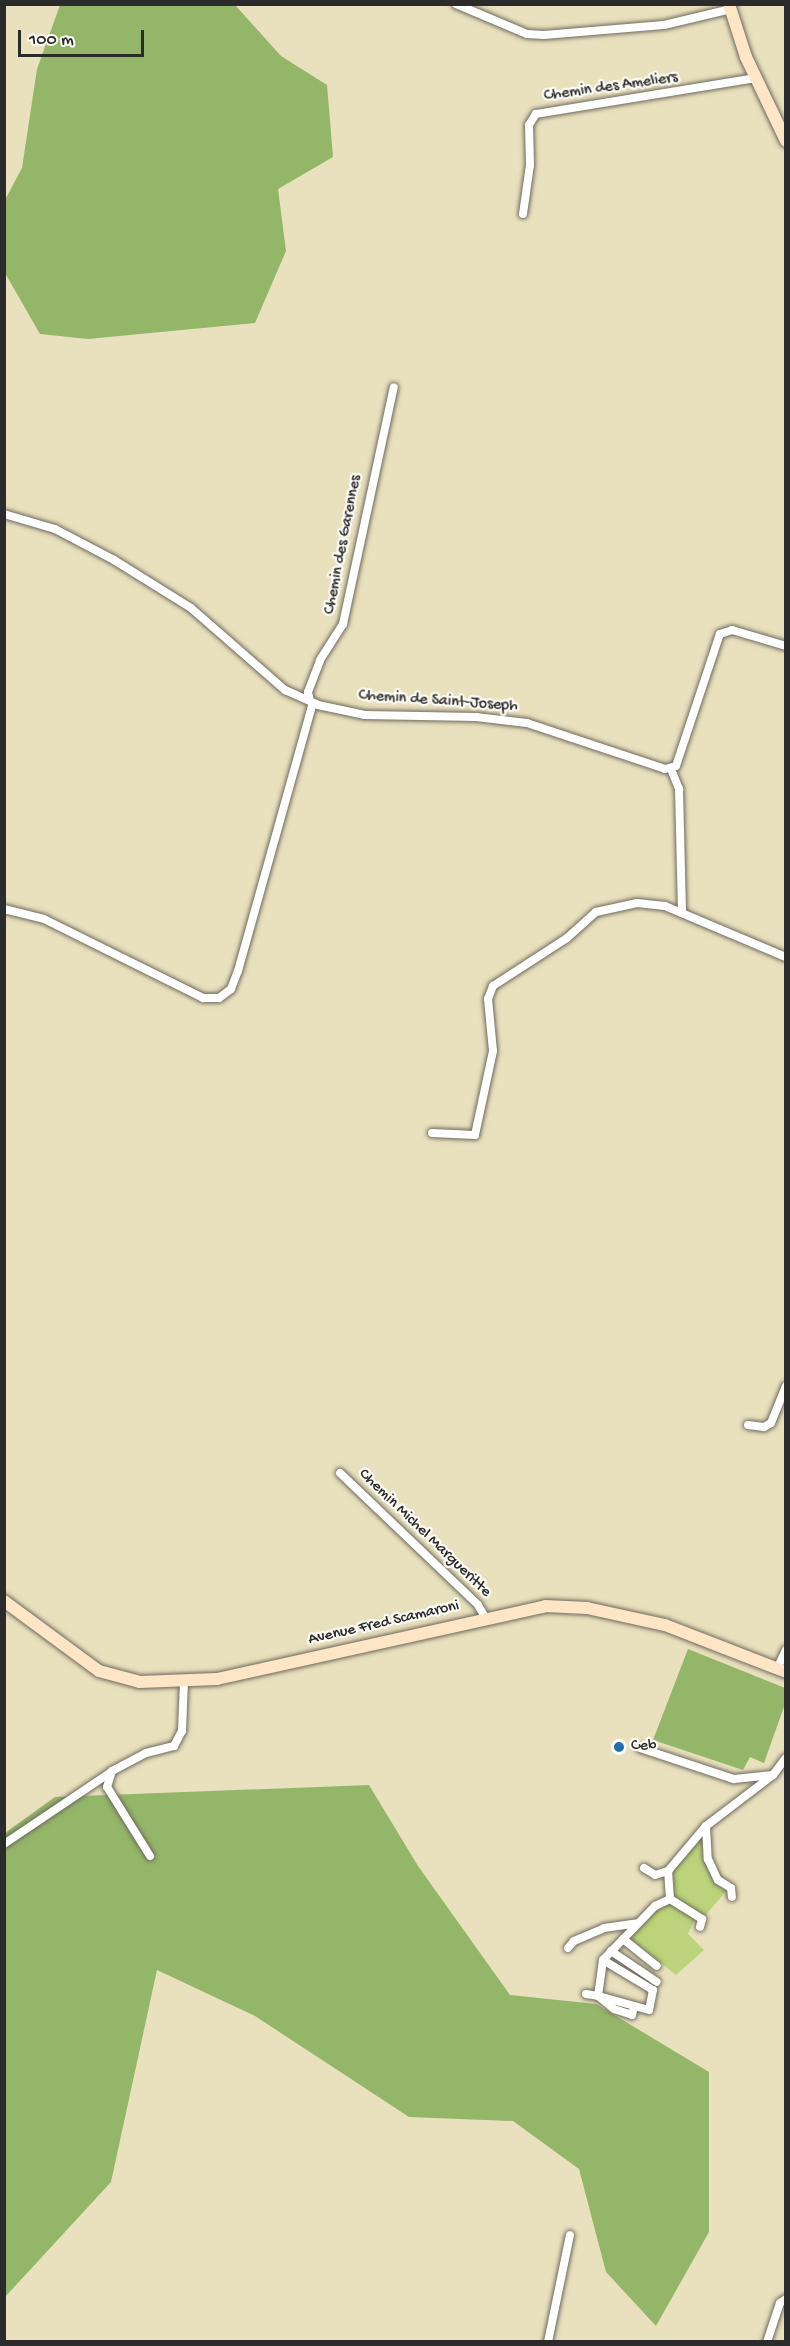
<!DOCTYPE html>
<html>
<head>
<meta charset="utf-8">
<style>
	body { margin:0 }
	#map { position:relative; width:790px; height:2346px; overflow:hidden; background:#e9e0bd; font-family:"Gochi Hand",sans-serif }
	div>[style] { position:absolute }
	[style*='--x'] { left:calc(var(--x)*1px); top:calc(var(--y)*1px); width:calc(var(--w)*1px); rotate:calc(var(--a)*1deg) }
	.green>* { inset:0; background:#bbd479 }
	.forest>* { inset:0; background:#94b669 }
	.roads { filter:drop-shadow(0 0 2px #6e6a5e) drop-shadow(0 0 2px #6e6a5e) }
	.street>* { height:8px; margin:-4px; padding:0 4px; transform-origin:4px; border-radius:4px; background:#fff }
	.secondary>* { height:12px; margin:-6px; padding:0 6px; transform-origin:6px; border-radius:6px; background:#fee5c5 }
	.dots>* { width:16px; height:16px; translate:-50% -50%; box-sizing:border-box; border:3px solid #fdfcf7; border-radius:50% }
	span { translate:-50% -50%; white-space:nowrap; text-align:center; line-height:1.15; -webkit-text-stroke:4.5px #fdfcf7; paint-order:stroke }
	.street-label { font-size:16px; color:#2b2b2b }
	.poi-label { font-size:16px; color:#2b2b2b }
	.left { translate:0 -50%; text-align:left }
	.frame { position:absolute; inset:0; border:6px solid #2b2b2b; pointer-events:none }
	.scale { position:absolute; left:18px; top:30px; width:126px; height:27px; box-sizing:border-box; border:3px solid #2b2b2b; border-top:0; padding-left:8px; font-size:18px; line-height:21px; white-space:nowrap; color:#2b2b2b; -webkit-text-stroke:4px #fdfcf7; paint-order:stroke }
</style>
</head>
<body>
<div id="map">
	<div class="green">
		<div style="clip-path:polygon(704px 1833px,704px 1860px,715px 1882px,727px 1890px,705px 1916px,674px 1896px,672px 1872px)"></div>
		<div style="clip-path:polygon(670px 1903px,695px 1919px,688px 1934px,704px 1950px,676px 1975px,630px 1938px,657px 1910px)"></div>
	</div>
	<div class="forest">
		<div style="clip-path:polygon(60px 5px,235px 5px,281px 56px,327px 85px,333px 157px,278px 189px,286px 251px,255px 323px,88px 339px,40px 334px,5px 273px,5px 200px,22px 168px,37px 69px)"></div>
		<div style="clip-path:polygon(688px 1649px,785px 1688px,785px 1704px,764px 1763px,750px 1757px,743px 1770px,653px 1740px)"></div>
		<div style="clip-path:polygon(369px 1785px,418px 1866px,510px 1995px,596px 2004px,709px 2072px,709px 2232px,656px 2326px,606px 2272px,579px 2169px,513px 2121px,409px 2117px,255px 2016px,157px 1970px,111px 2182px,5px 2297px,5px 1833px,55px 1797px)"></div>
	</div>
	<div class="roads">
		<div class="street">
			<div style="--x:456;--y:4;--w:77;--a:22.9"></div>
			<div style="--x:527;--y:34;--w:17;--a:3"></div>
			<div style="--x:544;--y:35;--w:120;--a:-4.8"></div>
			<div style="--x:664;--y:25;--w:69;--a:-13.4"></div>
			<div style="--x:523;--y:214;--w:49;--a:-81.9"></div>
			<div style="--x:530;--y:165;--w:40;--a:-91.4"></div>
			<div style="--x:529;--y:125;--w:13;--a:-58"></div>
			<div style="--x:536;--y:114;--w:222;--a:-9.3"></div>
			<div style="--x:4;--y:514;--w:53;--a:16.4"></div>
			<div style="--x:55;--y:529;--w:67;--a:27.7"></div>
			<div style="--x:114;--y:560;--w:91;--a:31.9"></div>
			<div style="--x:191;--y:608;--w:125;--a:41.1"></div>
			<div style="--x:285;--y:690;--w:36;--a:24"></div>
			<div style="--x:318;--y:705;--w:48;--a:12"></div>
			<div style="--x:365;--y:715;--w:111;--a:1"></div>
			<div style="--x:476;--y:717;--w:51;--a:6.7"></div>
			<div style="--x:527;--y:723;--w:145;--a:18.4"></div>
			<div style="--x:665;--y:769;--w:11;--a:-15"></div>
			<div style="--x:676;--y:766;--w:139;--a:-71.6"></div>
			<div style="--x:720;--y:634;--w:13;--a:-18"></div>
			<div style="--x:732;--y:630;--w:56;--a:16.5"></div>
			<div style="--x:310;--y:701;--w:9;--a:-103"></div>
			<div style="--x:308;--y:692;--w:34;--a:-69"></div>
			<div style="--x:320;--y:660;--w:43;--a:-57.4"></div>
			<div style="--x:343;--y:624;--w:242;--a:-77.9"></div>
			<div style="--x:671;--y:769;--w:22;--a:68"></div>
			<div style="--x:679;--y:789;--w:124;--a:88.6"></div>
			<div style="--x:4;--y:909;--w:41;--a:14"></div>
			<div style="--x:44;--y:919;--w:178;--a:26.4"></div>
			<div style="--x:203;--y:998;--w:16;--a:0"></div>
			<div style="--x:219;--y:998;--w:15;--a:-37"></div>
			<div style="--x:231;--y:989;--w:19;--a:-69"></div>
			<div style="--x:238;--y:971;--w:278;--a:-74.4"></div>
			<div style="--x:432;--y:1133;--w:43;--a:2.7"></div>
			<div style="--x:475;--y:1135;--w:86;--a:-77.9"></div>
			<div style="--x:493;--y:1051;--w:52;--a:-95.5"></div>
			<div style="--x:488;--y:999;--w:14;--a:-69"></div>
			<div style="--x:493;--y:986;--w:88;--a:-33"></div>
			<div style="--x:567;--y:938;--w:39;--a:-42"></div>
			<div style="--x:596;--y:912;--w:42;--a:-12.4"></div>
			<div style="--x:637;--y:903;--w:28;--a:6"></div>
			<div style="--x:665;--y:906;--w:131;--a:22.9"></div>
			<div style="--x:748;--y:1425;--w:16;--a:7"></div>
			<div style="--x:764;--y:1427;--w:8;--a:-30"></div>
			<div style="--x:771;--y:1423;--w:40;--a:-68"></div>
			<div style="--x:340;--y:1473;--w:191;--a:43.7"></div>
			<div style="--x:478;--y:1605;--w:14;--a:60"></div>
			<div style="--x:777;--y:1669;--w:21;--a:-65"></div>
			<div style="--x:640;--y:1748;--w:99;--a:18.3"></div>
			<div style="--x:734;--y:1779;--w:39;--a:-6"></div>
			<div style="--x:706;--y:1826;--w:33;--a:87"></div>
			<div style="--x:708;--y:1859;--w:23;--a:65"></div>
			<div style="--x:718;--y:1880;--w:15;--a:32"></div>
			<div style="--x:731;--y:1888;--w:9;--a:84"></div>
			<div style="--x:4;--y:1844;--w:129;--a:-33.9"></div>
			<div style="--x:150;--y:1856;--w:81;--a:-121.9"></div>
			<div style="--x:107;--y:1787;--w:17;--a:-73"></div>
			<div style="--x:112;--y:1771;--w:38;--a:-28"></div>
			<div style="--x:146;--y:1753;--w:29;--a:-14"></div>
			<div style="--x:174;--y:1746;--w:17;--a:-62"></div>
			<div style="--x:182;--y:1731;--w:49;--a:-87.7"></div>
			<div style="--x:644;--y:1868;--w:13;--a:32"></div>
			<div style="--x:655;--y:1875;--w:14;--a:-17"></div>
			<div style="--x:670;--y:1899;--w:38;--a:32"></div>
			<div style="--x:702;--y:1919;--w:8;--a:104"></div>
			<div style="--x:623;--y:1939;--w:43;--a:38.5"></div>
			<div style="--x:568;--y:1948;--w:9;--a:-49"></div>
			<div style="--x:574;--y:1941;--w:33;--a:-23"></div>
			<div style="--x:604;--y:1928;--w:34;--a:-8"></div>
			<div style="--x:611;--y:1951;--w:55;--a:34"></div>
			<div style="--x:603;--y:1960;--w:58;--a:31"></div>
			<div style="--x:653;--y:1990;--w:20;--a:101"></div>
			<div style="--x:649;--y:2010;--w:53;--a:-164.6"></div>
			<div style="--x:598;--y:1996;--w:21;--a:39"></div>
			<div style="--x:614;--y:2009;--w:19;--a:18"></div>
			<div style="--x:632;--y:2015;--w:9;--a:-77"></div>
			<div style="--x:586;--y:1994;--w:12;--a:9"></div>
			<div style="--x:598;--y:1996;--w:36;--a:-82"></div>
			<div style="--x:603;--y:1960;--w:75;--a:-46.1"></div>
			<div style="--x:655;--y:1906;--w:17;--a:-25"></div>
			<div style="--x:670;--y:1899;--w:28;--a:-94"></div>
			<div style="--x:668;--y:1871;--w:59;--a:-49.8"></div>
			<div style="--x:706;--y:1826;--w:84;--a:-37.3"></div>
			<div style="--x:773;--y:1775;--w:21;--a:-53"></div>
			<div style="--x:548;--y:2342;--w:109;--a:-78.4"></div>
			<div style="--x:767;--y:2342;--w:41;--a:-71.6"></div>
			<div style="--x:780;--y:2303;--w:7;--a:-34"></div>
		</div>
		<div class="secondary">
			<div style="--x:729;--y:4;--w:56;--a:72.2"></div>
			<div style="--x:746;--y:57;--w:93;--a:64.5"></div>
			<div style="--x:4;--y:1601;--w:118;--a:36.4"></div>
			<div style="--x:99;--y:1671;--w:42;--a:15"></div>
			<div style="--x:140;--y:1682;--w:77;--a:-2.2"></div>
			<div style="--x:217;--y:1679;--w:336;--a:-12.5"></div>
			<div style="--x:545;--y:1606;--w:42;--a:2.7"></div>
			<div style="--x:587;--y:1608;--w:80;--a:12.3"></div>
			<div style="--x:665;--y:1625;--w:130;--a:21.2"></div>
		</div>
	</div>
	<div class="dots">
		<div style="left:619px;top:1747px;background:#1f6fb2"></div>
	</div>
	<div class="street-label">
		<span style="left:611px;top:88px;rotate:-8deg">Chemin des Ameliers</span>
		<span style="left:344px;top:545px;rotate:-79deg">Chemin des Garennes</span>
		<span style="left:438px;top:702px;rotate:4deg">Chemin de Saint-Joseph</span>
		<span style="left:424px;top:1534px;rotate:44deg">Chemin Michel Margueritte</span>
		<span style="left:384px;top:1624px;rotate:-13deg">Avenue Fred Scamaroni</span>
	</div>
	<div class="poi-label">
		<span class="left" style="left:631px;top:1747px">Ceb</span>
	</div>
	<div class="frame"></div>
	<div class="scale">100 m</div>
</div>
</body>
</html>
